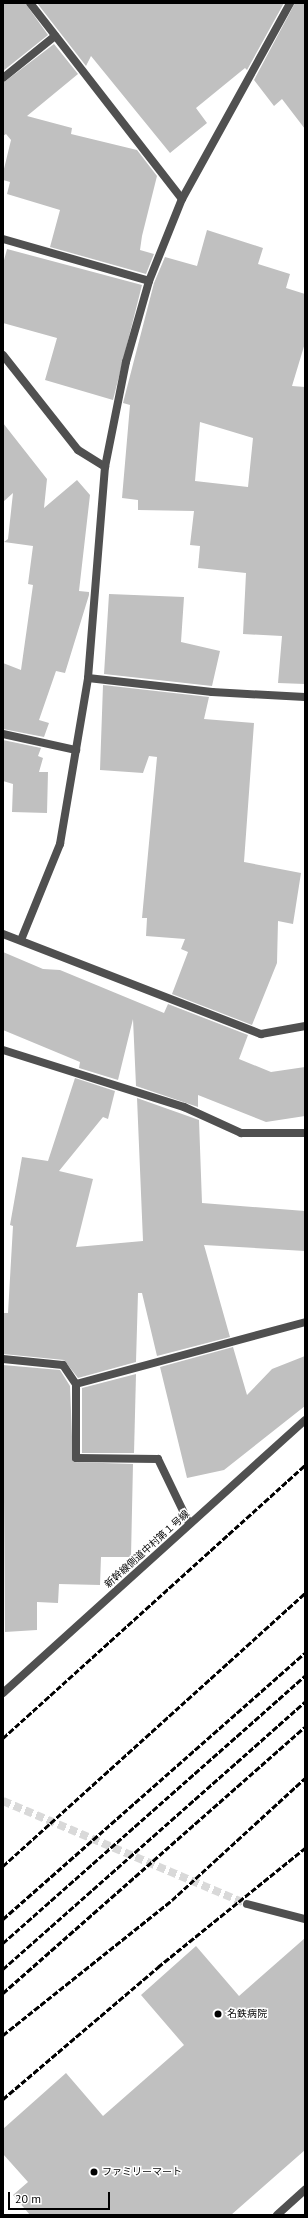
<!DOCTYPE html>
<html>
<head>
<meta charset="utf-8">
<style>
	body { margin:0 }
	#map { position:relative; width:308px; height:2218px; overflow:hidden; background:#fff; font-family:"PT Sans","Noto Sans JP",sans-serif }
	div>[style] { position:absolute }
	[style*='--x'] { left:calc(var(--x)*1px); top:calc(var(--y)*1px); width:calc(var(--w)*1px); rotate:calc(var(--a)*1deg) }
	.building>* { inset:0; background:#c0c0c0 }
	.street-tunnel>* { height:8px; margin-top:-4px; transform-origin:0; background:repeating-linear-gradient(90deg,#d9d9d9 0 8px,transparent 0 12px) }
	.lane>* { height:8px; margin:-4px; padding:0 4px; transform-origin:4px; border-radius:4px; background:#505050 }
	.street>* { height:8px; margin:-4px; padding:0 4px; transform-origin:4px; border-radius:4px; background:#505050 }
	.rail>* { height:3px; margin-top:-1.5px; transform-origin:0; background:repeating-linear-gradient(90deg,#000 0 6px,transparent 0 8px) }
	.dots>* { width:11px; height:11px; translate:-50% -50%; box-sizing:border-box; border:2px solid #fff; border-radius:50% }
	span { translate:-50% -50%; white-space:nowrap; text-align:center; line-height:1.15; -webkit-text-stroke:3px #fff; paint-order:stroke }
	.street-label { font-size:10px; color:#000 }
	.poi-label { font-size:10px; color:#000 }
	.left { translate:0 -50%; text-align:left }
	.frame { position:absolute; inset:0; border:4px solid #000; pointer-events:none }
	.scale { position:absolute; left:8px; top:2192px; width:102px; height:18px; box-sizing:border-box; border:2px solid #000; border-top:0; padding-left:5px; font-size:12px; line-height:14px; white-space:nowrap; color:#000; -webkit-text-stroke:3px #fff; paint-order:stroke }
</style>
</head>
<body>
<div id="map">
	<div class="building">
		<div style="clip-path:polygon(3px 3px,25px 3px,48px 35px,3px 71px)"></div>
		<div style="clip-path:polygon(37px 3px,284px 3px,247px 70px,245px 68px,196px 108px,207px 123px,170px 153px,91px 56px,86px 66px)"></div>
		<div style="clip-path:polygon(295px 3px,305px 3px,305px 129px,282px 99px,274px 106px,254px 80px)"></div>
		<div style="clip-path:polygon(54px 44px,78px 74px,27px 116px,72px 128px,71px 134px,137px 150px,157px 176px,142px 236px,140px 250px,154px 254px,146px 274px,50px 247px,60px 210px,7px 194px,10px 182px,3px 180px,3px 173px,11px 140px,6px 134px,3px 136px,3px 83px)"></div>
		<div style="clip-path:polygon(evenodd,207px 230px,263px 248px,258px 264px,290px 274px,286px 288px,305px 294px,305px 343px,292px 386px,305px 387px,305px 684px,278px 683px,282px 636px,243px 634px,246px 573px,198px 568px,200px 546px,190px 545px,194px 511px,138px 510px,138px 500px,122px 498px,130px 405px,123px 403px,154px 283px,165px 257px,197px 266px,207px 230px,200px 422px,253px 438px,248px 487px,195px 481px,200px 422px)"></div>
		<div style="clip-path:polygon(7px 249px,142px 285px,113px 400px,45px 380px,57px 338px,3px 323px,3px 264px)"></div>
		<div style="clip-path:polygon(3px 423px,47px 479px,44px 508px,77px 480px,90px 495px,79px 591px,89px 592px,89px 595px,65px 673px,56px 671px,39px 720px,49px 723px,44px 737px,3px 729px,3px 663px,21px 670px,33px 585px,28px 584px,33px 546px,4px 542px,8px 539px,13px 493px,3px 502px)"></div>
		<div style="clip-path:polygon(109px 594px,184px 597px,181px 642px,220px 651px,212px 686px,104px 674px)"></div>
		<div style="clip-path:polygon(103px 685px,209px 697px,204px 719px,254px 723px,244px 862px,301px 873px,293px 924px,278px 921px,277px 963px,252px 1025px,172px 994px,188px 952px,181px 949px,185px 939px,146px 936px,147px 918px,142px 918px,157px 757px,149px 756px,143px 773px,100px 770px)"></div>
		<div style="clip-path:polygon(3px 740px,41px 748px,38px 756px,43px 758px,39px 772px,48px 772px,47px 813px,12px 812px,13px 784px,3px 781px)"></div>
		<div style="clip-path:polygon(3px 952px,43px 969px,60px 970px,164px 1013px,168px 1004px,248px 1035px,239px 1059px,271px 1072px,305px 1067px,305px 1116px,266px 1122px,198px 1095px,198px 1107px,136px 1086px,133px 1019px,118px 1080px,79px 1068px,80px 1062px,3px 1030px)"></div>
		<div style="clip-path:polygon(75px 1078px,115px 1091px,108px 1119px,103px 1117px,59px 1171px,93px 1179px,76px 1247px,143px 1241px,137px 1098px,199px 1120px,202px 1203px,305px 1211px,305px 1251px,204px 1245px,230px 1337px,157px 1356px,142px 1293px,138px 1293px,136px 1362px,78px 1378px,64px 1360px,3px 1354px,3px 1313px,8px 1313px,13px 1226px,10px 1225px,22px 1157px,48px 1161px)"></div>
		<div style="clip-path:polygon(233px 1347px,247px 1395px,272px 1369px,305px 1356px,305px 1406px,224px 1470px,187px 1478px,160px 1367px)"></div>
		<div style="clip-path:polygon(3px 1365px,60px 1370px,70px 1386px,73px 1462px,133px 1464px,131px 1557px,101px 1557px,100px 1585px,59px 1584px,58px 1603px,37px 1602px,37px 1630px,5px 1632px)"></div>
		<div style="clip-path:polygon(136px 1374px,134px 1453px,82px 1453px,82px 1388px)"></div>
		<div style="clip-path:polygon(305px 1938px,305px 2150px,231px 2215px,30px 2215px,13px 2195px,28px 2182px,3px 2154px,3px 2129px,66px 2073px,103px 2116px,184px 2045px,141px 1995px,196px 1946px,239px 1996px)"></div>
	</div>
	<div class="street-tunnel">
		<div style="--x:3;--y:1801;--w:265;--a:22.9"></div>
	</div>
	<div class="lane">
		<div style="--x:3;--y:78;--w:67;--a:-38.9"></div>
		<div style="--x:3;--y:239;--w:152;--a:16"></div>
		<div style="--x:88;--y:678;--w:125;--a:6.4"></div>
		<div style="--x:212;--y:692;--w:93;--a:3.1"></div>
		<div style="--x:3;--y:1359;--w:60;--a:5.7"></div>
		<div style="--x:63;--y:1365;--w:23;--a:56"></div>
		<div style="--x:76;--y:1384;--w:237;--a:-15.1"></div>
		<div style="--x:76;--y:1384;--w:74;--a:90"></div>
		<div style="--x:76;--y:1458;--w:82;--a:0.7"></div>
		<div style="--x:158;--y:1459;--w:71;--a:64.2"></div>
		<div style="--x:277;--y:2215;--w:38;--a:-42"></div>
	</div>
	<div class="street">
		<div style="--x:30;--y:3;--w:248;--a:52.2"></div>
		<div style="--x:3;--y:355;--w:121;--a:51.7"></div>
		<div style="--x:78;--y:450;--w:32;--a:32"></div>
		<div style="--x:3;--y:734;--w:75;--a:12.4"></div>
		<div style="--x:3;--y:934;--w:277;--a:21.2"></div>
		<div style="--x:261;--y:1034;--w:45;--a:-10.3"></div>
		<div style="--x:21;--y:940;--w:104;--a:-67.9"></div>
		<div style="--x:60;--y:844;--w:168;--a:-80.4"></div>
		<div style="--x:88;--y:678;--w:212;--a:-85.4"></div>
		<div style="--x:105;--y:467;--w:107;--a:-78.7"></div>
		<div style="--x:126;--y:362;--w:84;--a:-74.1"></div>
		<div style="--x:149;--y:281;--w:88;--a:-68.1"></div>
		<div style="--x:182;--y:199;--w:224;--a:-61.1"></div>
		<div style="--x:3;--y:1050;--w:190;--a:17.5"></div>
		<div style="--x:184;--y:1107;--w:63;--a:24.5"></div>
		<div style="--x:241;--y:1133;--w:64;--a:0"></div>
		<div style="--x:3;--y:1693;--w:407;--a:-42.1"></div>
		<div style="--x:247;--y:1904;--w:60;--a:14.5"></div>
	</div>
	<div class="rail">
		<div style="--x:3;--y:1738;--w:407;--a:-42.1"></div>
		<div style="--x:3;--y:1866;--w:407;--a:-42.1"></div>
		<div style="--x:3;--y:1919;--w:402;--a:-41.4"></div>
		<div style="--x:3;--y:1943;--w:403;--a:-41.5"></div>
		<div style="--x:3;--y:1969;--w:403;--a:-41.5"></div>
		<div style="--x:3;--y:1993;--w:402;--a:-41.4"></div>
		<div style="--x:3;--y:2035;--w:216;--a:-38.6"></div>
		<div style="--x:172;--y:1900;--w:180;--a:-42.5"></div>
		<div style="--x:3;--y:2099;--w:204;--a:-40.4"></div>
		<div style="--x:158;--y:1967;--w:189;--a:-39"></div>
	</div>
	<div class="dots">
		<div style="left:218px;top:2014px;background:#000"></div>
		<div style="left:94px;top:2172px;background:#000"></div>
	</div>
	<div class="street-label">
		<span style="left:147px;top:1549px;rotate:-42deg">新幹線側道中村第１号線</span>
	</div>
	<div class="poi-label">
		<span class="left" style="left:227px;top:2014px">名鉄病院</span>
		<span class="left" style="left:102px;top:2172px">ファミリーマート</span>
	</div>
	<div class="frame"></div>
	<div class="scale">20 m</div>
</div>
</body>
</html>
